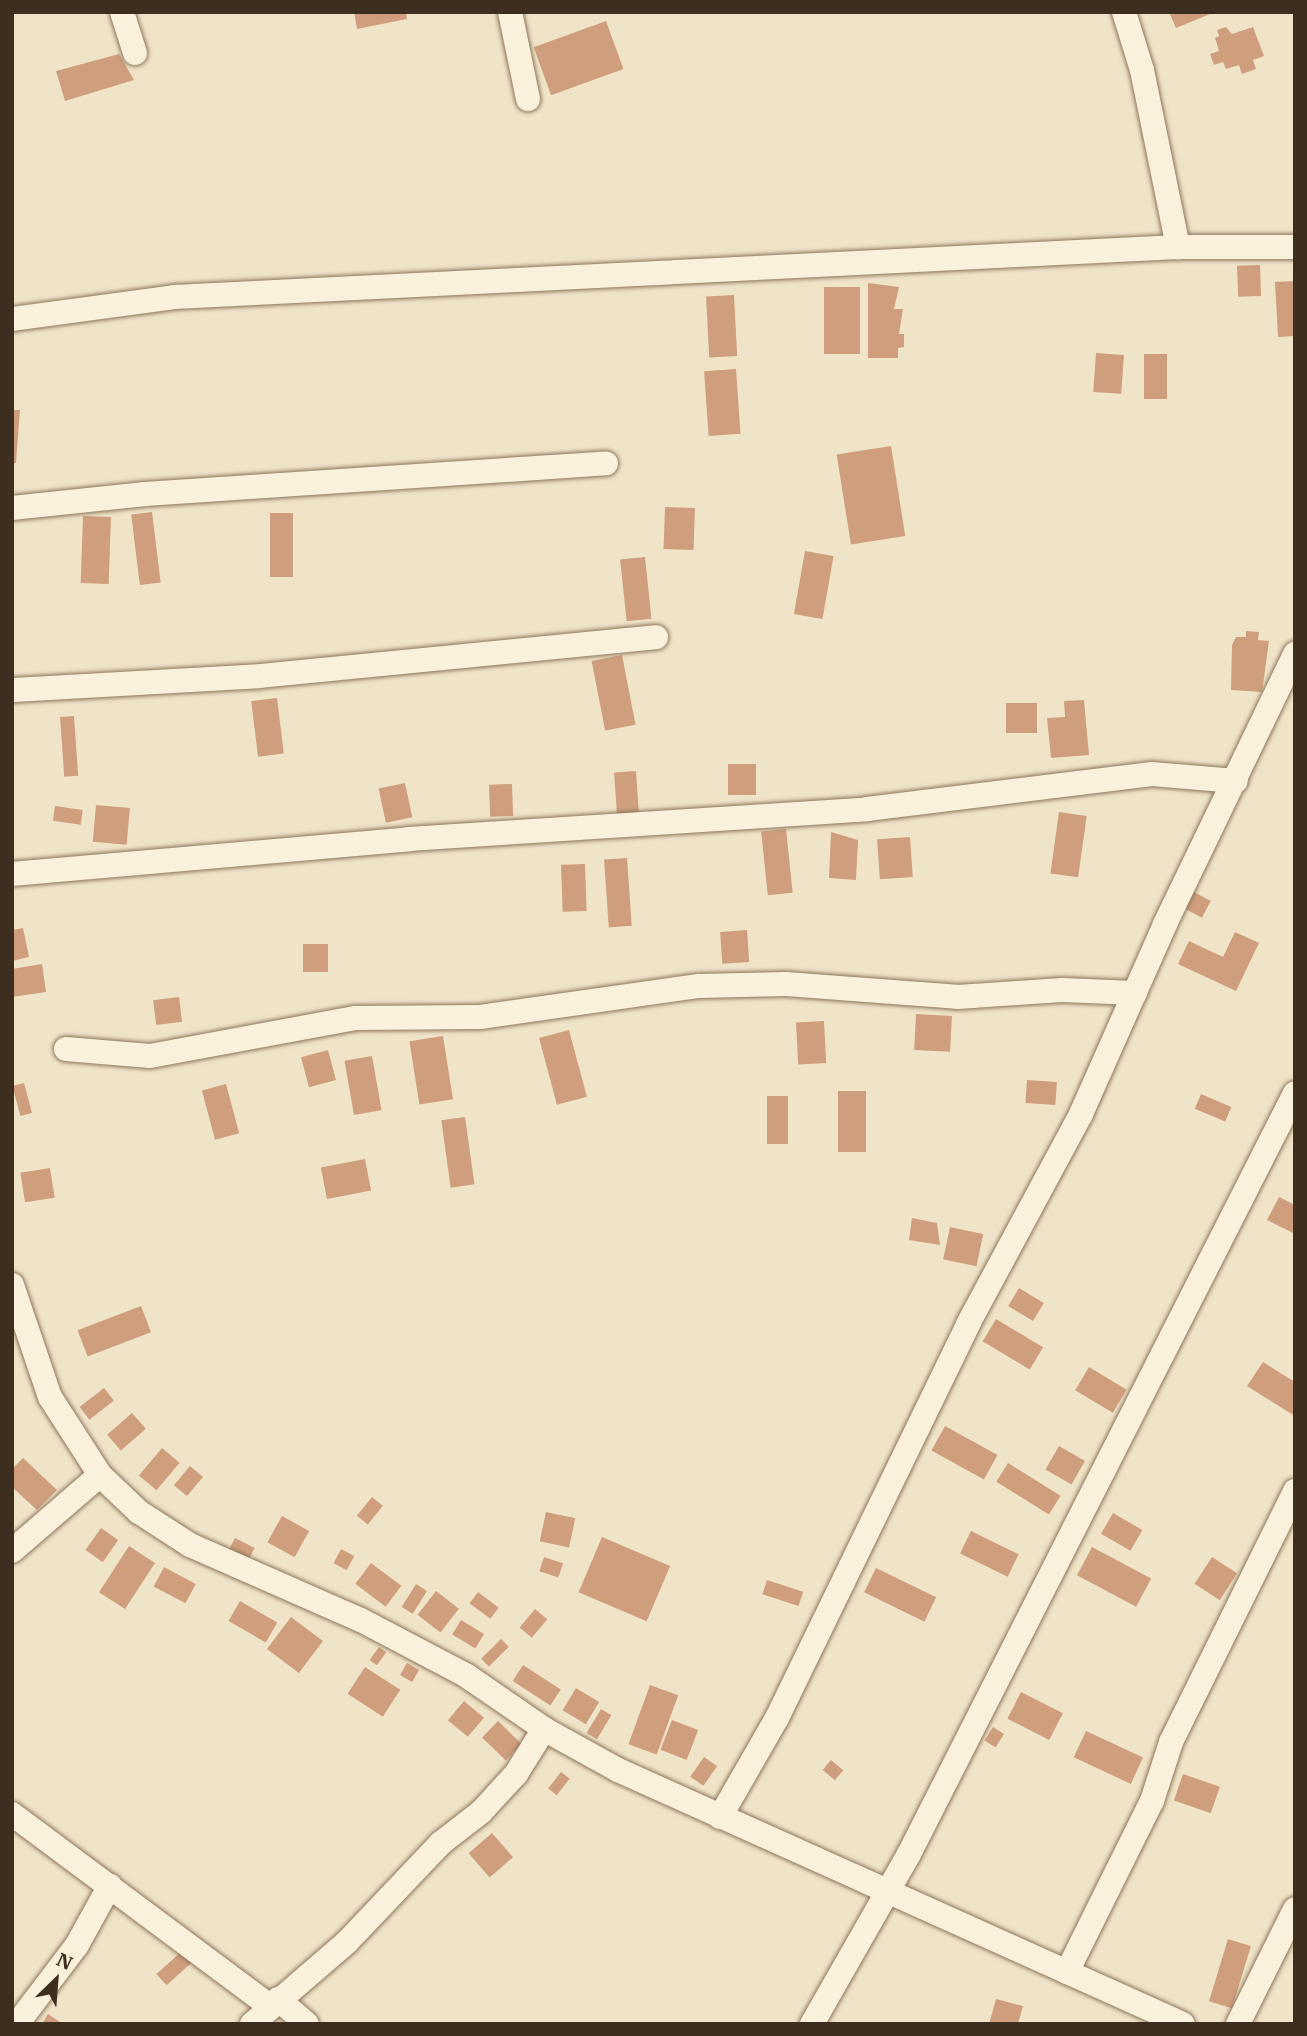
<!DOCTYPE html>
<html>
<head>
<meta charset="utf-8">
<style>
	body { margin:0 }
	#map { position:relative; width:1307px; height:2036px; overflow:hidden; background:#f0e4c8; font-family:"IBM Plex Serif",serif }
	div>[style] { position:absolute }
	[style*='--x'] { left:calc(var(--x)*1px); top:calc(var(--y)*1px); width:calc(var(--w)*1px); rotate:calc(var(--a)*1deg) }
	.building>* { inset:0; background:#cf9f7d; transform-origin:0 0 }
	.roads { filter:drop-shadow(0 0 2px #8d765c) drop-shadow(0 0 2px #8d765c) }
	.minor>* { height:24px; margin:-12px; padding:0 12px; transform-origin:12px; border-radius:12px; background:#faf1dc }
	span { translate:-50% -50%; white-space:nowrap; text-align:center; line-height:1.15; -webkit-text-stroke:5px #f7eed8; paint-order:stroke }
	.frame { position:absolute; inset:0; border:14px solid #3d2e20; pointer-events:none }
	.north { position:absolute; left:21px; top:1945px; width:70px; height:70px; -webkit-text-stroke:5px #f7eed8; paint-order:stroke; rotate:25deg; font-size:19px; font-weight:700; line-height:28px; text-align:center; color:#3d2e20 }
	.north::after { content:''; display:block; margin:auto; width:24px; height:32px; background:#3d2e20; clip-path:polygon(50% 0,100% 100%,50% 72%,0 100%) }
</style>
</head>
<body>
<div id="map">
	<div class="building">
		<div style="clip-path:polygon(354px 12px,406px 12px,407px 19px,357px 29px)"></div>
		<div style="clip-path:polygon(1169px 12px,1215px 12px,1176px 28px)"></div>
		<div style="left:606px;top:21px;width:51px;height:77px;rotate:70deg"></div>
		<div style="clip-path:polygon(1226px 27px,1232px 34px,1253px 27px,1264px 56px,1253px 60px,1256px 69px,1242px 74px,1239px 65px,1226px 69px,1223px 62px,1214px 65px,1210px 54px,1219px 51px,1215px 38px,1219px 36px,1217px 30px)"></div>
		<div style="clip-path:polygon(119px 54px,134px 80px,65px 101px,56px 71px)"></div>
		<div style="left:1260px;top:265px;width:31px;height:23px;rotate:88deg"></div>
		<div style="clip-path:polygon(1295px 281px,1295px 336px,1278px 337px,1275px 282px)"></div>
		<div style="clip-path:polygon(868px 283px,899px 287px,894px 309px,903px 309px,899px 334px,904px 334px,904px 347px,898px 348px,898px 358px,868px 358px)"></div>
		<div style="left:824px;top:287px;width:36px;height:67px"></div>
		<div style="left:734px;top:295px;width:61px;height:28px;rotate:87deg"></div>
		<div style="left:1096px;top:353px;width:28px;height:39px;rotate:4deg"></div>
		<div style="left:1144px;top:354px;width:23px;height:45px"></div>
		<div style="left:736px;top:369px;width:65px;height:32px;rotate:86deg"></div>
		<div style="clip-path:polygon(12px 410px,20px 410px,16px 463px,12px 463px)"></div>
		<div style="left:891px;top:446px;width:91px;height:55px;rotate:81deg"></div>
		<div style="left:665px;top:507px;width:30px;height:42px;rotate:2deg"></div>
		<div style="left:152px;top:512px;width:71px;height:21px;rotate:83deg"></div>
		<div style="left:270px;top:513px;width:23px;height:64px"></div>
		<div style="left:83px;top:516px;width:28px;height:67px;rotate:2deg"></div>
		<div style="left:805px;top:551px;width:29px;height:64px;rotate:10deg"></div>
		<div style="left:645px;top:557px;width:62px;height:25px;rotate:84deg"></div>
		<div style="clip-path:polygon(1246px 631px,1259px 632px,1258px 640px,1269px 641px,1262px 692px,1231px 690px,1232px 645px,1236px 637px,1246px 637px)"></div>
		<div style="left:622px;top:655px;width:71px;height:31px;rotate:79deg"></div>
		<div style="left:277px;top:698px;width:56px;height:26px;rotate:83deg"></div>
		<div style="clip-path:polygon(1084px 700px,1089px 755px,1051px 758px,1047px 718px,1065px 717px,1064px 701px)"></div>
		<div style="left:1006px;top:703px;width:31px;height:30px"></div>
		<div style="left:74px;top:716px;width:60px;height:14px;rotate:86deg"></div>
		<div style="left:728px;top:764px;width:28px;height:31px"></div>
		<div style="left:636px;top:771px;width:42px;height:22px;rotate:86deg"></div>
		<div style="left:405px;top:783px;width:35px;height:27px;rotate:78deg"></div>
		<div style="left:512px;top:784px;width:32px;height:23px;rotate:88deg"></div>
		<div style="left:96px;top:805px;width:34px;height:37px;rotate:5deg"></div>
		<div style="left:55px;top:806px;width:28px;height:15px;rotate:8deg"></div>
		<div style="left:1059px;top:812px;width:28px;height:62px;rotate:8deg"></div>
		<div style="left:786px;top:829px;width:64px;height:25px;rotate:84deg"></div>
		<div style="clip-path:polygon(831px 832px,858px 840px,856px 880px,829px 878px)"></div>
		<div style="left:910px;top:837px;width:40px;height:33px;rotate:86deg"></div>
		<div style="left:627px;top:858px;width:68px;height:23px;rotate:86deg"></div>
		<div style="left:585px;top:864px;width:47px;height:24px;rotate:88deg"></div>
		<div style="left:1194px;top:892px;width:19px;height:19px;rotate:28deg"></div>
		<div style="clip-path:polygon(23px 928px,29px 957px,12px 961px,12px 930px)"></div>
		<div style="left:747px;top:930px;width:32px;height:27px;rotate:86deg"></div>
		<div style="clip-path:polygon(1235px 932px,1259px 943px,1236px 991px,1178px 964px,1189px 941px,1223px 957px)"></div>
		<div style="left:303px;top:944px;width:25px;height:28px"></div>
		<div style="clip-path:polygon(42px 964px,46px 992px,12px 997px,12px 969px)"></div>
		<div style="left:179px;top:997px;width:25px;height:26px;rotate:83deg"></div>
		<div style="left:916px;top:1014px;width:36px;height:36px;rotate:3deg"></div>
		<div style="left:824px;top:1021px;width:42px;height:28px;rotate:87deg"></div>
		<div style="left:569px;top:1030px;width:69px;height:31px;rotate:75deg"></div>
		<div style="left:443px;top:1036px;width:64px;height:34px;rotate:81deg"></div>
		<div style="left:328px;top:1050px;width:31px;height:28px;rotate:75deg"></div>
		<div style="left:372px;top:1056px;width:55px;height:28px;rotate:80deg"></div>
		<div style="left:1027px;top:1080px;width:30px;height:23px;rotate:4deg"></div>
		<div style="left:24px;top:1083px;width:31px;height:12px;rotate:75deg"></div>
		<div style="left:226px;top:1084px;width:51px;height:25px;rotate:75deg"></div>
		<div style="left:838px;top:1091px;width:28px;height:61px"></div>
		<div style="left:1201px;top:1094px;width:33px;height:16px;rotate:23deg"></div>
		<div style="left:767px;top:1096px;width:21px;height:48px"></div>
		<div style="left:465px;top:1117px;width:68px;height:24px;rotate:82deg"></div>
		<div style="left:365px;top:1159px;width:32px;height:45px;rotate:79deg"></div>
		<div style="left:50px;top:1168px;width:30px;height:30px;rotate:81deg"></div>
		<div style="clip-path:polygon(1279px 1197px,1295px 1205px,1295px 1234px,1267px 1220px)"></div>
		<div style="clip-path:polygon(912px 1218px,937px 1223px,940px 1245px,909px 1240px)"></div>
		<div style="left:950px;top:1227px;width:34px;height:33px;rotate:12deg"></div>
		<div style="left:1019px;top:1288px;width:29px;height:21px;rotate:31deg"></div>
		<div style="left:141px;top:1306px;width:28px;height:68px;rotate:69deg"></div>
		<div style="left:996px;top:1319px;width:55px;height:26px;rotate:31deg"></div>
		<div style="clip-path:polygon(1263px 1362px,1295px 1382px,1295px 1416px,1247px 1386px)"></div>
		<div style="left:1089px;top:1367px;width:44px;height:27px;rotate:31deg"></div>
		<div style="left:104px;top:1388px;width:16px;height:31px;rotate:52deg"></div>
		<div style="left:132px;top:1413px;width:21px;height:33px;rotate:49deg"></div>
		<div style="left:945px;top:1426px;width:60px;height:28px;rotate:29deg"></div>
		<div style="left:1059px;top:1446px;width:30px;height:27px;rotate:30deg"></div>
		<div style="left:162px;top:1448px;width:23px;height:36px;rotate:40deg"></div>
		<div style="clip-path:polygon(23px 1458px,57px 1490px,37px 1510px,12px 1487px,12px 1469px)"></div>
		<div style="left:1008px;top:1463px;width:62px;height:22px;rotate:32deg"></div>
		<div style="left:190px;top:1466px;width:17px;height:25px;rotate:40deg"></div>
		<div style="left:372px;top:1497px;width:14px;height:24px;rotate:39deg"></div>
		<div style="left:546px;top:1512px;width:30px;height:30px;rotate:12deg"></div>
		<div style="left:1113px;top:1513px;width:34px;height:24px;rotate:30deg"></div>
		<div style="left:282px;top:1516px;width:31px;height:30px;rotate:29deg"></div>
		<div style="left:101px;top:1528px;width:21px;height:27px;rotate:35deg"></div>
		<div style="left:971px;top:1531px;width:53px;height:25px;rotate:26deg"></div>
		<div style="left:602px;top:1537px;width:74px;height:60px;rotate:23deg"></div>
		<div style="left:235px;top:1538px;width:22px;height:12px;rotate:27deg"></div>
		<div style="left:129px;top:1546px;width:31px;height:55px;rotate:33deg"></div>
		<div style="left:1092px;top:1547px;width:67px;height:32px;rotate:28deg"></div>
		<div style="left:341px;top:1549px;width:15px;height:16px;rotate:28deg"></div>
		<div style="left:544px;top:1557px;width:20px;height:15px;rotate:18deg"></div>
		<div style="left:1212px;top:1557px;width:30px;height:32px;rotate:33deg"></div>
		<div style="left:371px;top:1563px;width:38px;height:26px;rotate:37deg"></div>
		<div style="left:164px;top:1567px;width:36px;height:22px;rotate:28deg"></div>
		<div style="left:876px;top:1568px;width:67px;height:27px;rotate:26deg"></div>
		<div style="left:767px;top:1580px;width:38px;height:15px;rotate:18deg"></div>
		<div style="left:416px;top:1584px;width:13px;height:27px;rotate:32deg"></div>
		<div style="left:436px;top:1591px;width:29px;height:30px;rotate:38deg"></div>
		<div style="left:478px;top:1592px;width:26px;height:14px;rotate:37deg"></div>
		<div style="left:240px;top:1601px;width:43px;height:23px;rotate:30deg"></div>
		<div style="left:535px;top:1609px;width:16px;height:24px;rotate:40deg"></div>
		<div style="left:291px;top:1617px;width:40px;height:40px;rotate:37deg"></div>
		<div style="left:461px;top:1620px;width:27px;height:17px;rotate:31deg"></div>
		<div style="left:501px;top:1639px;width:11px;height:28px;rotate:45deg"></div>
		<div style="left:379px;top:1647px;width:9px;height:16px;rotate:36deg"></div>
		<div style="left:407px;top:1663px;width:14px;height:14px;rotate:30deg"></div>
		<div style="left:523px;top:1665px;width:45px;height:19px;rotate:33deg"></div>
		<div style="left:365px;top:1667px;width:42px;height:32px;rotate:33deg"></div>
		<div style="left:650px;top:1685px;width:30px;height:63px;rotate:20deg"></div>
		<div style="left:576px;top:1688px;width:27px;height:26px;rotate:31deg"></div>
		<div style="left:1021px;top:1692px;width:47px;height:30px;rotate:27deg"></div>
		<div style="left:464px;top:1701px;width:26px;height:25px;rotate:40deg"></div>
		<div style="left:601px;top:1709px;width:12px;height:28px;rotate:31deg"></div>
		<div style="left:672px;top:1720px;width:28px;height:32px;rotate:21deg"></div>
		<div style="left:498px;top:1721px;width:33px;height:23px;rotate:44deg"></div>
		<div style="left:993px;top:1727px;width:13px;height:16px;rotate:32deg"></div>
		<div style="left:1086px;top:1731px;width:63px;height:29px;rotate:25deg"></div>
		<div style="left:704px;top:1757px;width:16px;height:24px;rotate:35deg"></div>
		<div style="left:831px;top:1760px;width:16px;height:13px;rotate:40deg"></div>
		<div style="left:561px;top:1772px;width:11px;height:21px;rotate:38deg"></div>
		<div style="left:1183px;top:1774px;width:39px;height:28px;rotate:19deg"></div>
		<div style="left:492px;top:1833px;width:32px;height:31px;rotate:49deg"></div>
		<div style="left:1228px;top:1939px;width:24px;height:65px;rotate:17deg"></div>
		<div style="left:181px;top:1952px;width:15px;height:33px;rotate:48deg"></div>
		<div style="clip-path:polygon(996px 1999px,1023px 2006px,1018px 2024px,989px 2024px)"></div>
		<div style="clip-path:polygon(48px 2014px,60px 2022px,59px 2024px,42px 2024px)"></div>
	</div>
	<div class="roads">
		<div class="minor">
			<div style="--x:122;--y:12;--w:43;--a:72.4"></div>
			<div style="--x:510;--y:12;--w:89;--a:78.3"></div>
			<div style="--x:1124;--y:12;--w:61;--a:72.8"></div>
			<div style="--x:1142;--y:70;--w:181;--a:78.5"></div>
			<div style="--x:12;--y:319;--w:163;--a:-7.7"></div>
			<div style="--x:174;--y:297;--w:1005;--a:-2.85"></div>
			<div style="--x:1178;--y:247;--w:117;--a:0"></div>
			<div style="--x:12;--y:508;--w:134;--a:-6"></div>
			<div style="--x:145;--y:494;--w:462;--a:-3.8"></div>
			<div style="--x:12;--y:690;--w:248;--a:-3.2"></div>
			<div style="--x:260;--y:676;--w:398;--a:-5.6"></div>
			<div style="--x:12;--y:874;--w:399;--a:-5"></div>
			<div style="--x:409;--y:839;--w:459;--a:-3.7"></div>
			<div style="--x:867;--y:809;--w:287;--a:-7"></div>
			<div style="--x:1152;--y:774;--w:84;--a:4.8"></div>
			<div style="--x:66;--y:1049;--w:84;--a:4.8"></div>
			<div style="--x:150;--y:1056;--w:208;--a:-10.5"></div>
			<div style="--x:355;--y:1018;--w:125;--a:-0.5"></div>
			<div style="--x:480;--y:1017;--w:221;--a:-8.1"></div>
			<div style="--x:699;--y:986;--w:87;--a:-1.3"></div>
			<div style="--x:786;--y:984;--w:171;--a:4.3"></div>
			<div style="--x:957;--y:997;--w:105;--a:-3.8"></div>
			<div style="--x:1062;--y:990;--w:73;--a:2.4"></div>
			<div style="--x:12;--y:1285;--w:118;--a:71.3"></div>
			<div style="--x:50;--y:1397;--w:93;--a:57.3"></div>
			<div style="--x:100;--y:1475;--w:54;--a:43.5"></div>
			<div style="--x:139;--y:1512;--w:61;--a:32.9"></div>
			<div style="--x:190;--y:1545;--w:187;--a:23.7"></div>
			<div style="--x:361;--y:1620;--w:120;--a:27.8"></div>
			<div style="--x:467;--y:1676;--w:93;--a:34.5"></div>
			<div style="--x:544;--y:1729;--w:85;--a:29"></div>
			<div style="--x:618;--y:1770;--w:619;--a:24.21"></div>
			<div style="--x:12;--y:1551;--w:116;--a:-40.8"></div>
			<div style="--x:12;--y:1814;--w:322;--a:36.7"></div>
			<div style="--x:720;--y:1817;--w:114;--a:-60.1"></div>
			<div style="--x:777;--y:1718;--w:438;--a:-64.1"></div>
			<div style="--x:968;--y:1324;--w:238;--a:-61.7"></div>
			<div style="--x:1081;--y:1114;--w:208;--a:-66.1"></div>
			<div style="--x:1165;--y:924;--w:300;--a:-64.3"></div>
			<div style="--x:1067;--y:1972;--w:191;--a:-63.6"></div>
			<div style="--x:1152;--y:1801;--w:62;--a:-72.1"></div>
			<div style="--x:1171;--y:1742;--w:280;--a:-63.7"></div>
			<div style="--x:278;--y:1999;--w:38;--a:41"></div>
			<div style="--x:17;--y:2024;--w:99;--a:-52.8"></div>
			<div style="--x:77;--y:1945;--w:68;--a:-61.2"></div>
			<div style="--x:252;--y:2024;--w:125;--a:-40.8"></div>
			<div style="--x:347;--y:1942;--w:137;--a:-46.5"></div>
			<div style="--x:441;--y:1843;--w:51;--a:-37.8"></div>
			<div style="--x:481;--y:1812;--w:52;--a:-47.4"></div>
			<div style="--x:516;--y:1774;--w:53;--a:-58.1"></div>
			<div style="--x:812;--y:2024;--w:196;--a:-60.3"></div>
			<div style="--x:909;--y:1854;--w:853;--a:-63.1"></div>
			<div style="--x:1238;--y:2024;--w:128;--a:-63.6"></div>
		</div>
	</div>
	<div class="frame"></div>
	<div class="north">N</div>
</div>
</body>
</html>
